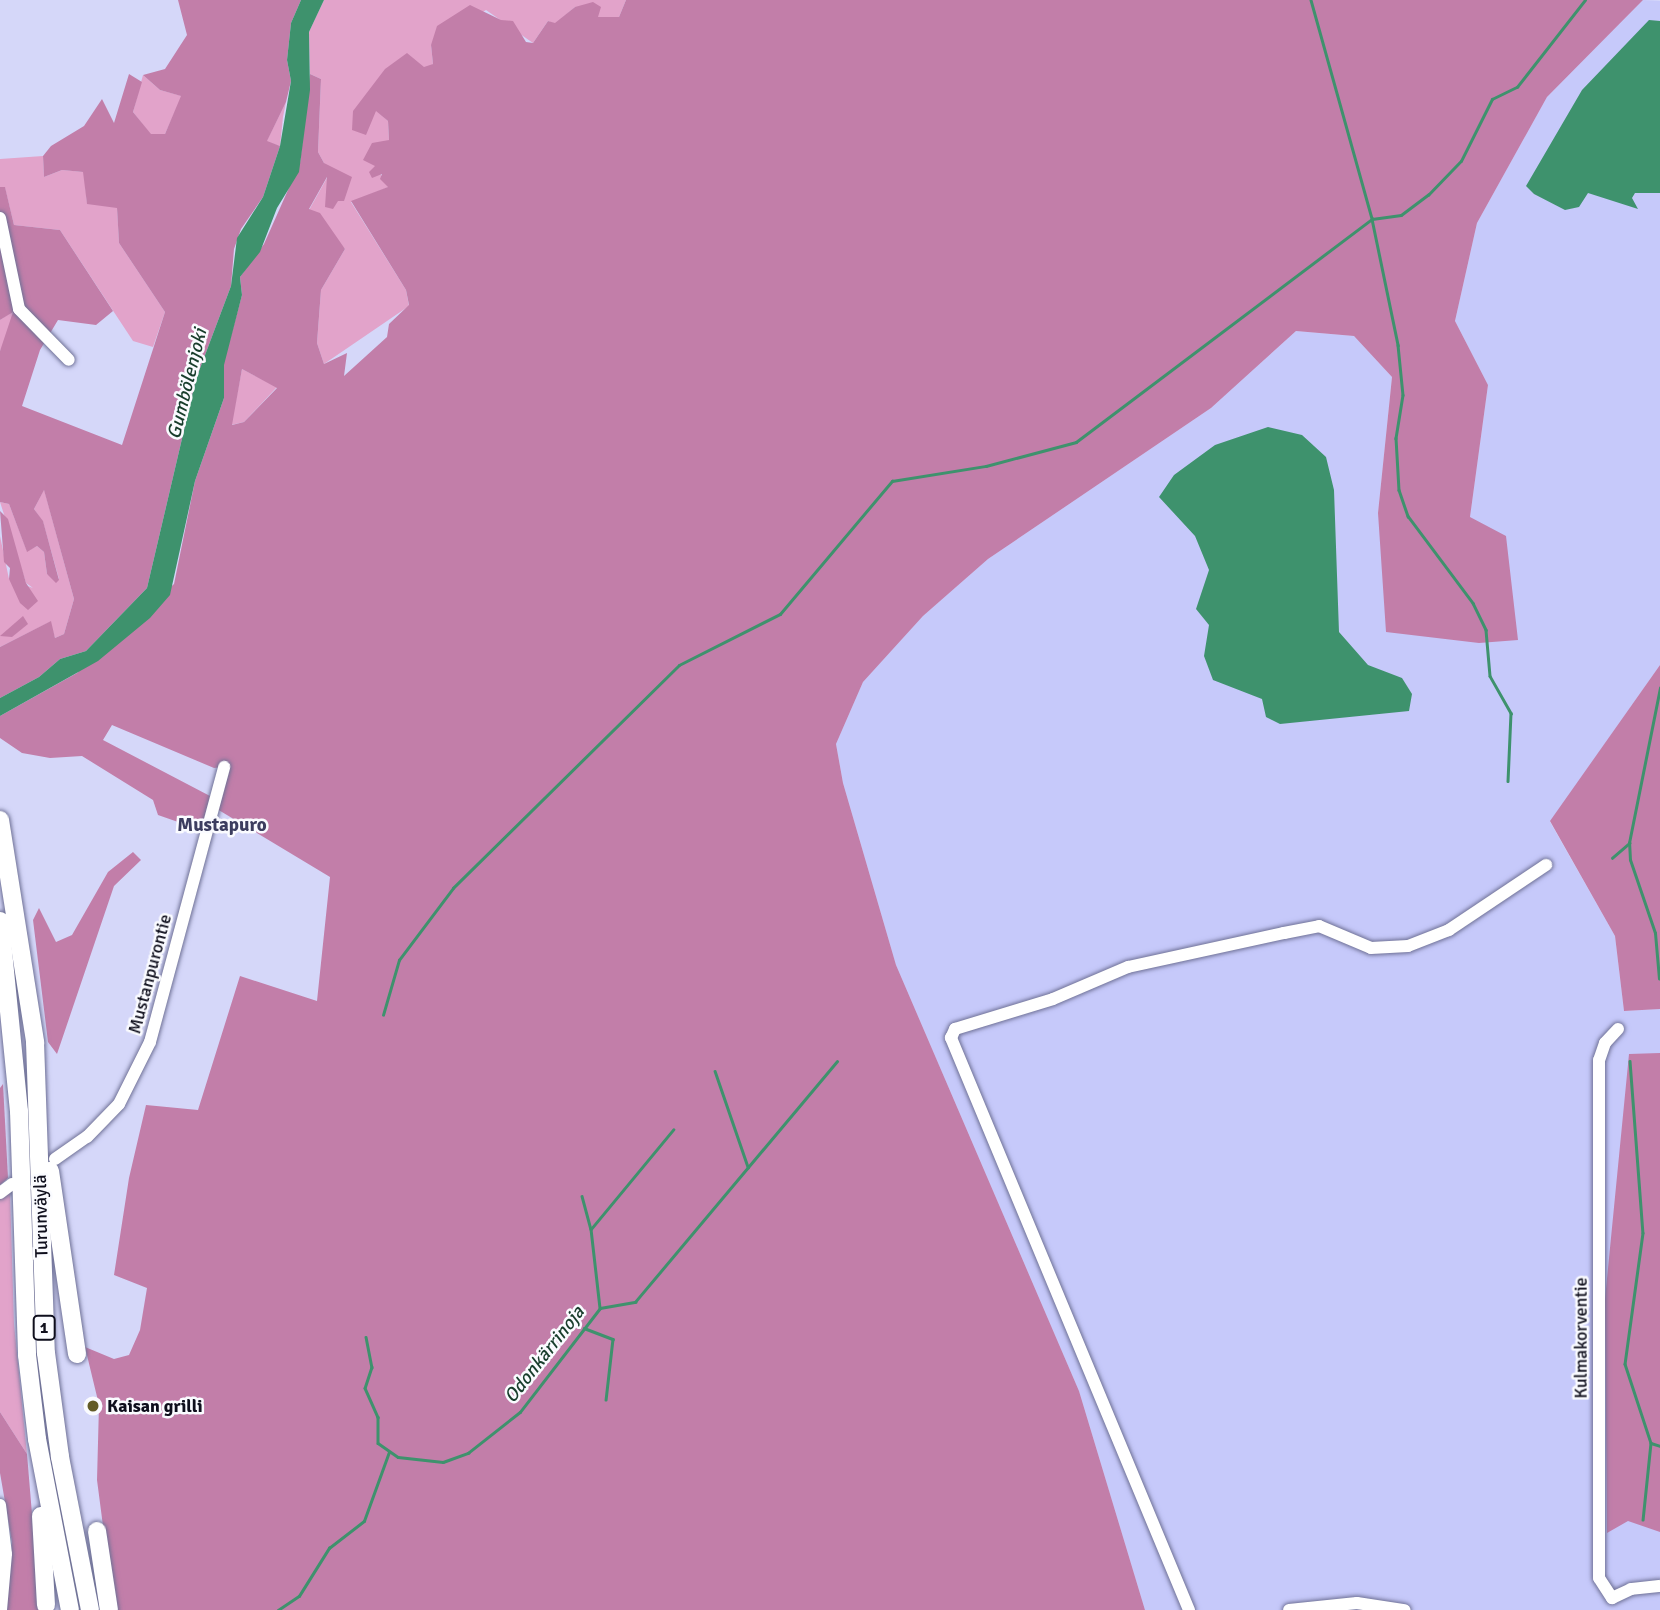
<!DOCTYPE html>
<html>
<head>
<meta charset="utf-8">
<style>
	body { margin:0 }
	#map { position:relative; width:1660px; height:1610px; overflow:hidden; background:#d5d7f9; font-family:Signika,sans-serif }
	div>[style] { position:absolute }
	[style*='--x'] { left:calc(var(--x)*1px); top:calc(var(--y)*1px); width:calc(var(--w)*1px); rotate:calc(var(--a)*1deg) }
	.built>* { inset:0; background:#c6c9fa }
	.green>* { inset:0; background:#e2a3ca }
	.forest>* { inset:0; background:#c27ea9 }
	.water>* { inset:0; background:#3e926d }
	.stream>* { height:2.5px; margin:-1.25px; padding:0 1.25px; transform-origin:1.25px; border-radius:1.25px; background:#3e926d }
	.roads { filter:drop-shadow(0 0 2px #6f7196) drop-shadow(0 0 2px #6f7196) }
	.minor>* { height:12px; margin:-6px; padding:0 6px; transform-origin:6px; border-radius:6px; background:#fff }
	.highway>* { height:18px; margin:-9px; padding:0 9px; transform-origin:9px; border-radius:9px; background:#fff }
	.dots>* { width:19px; height:19px; translate:-50% -50%; box-sizing:border-box; border:4px solid #fafbff; border-radius:50% }
	span { translate:-50% -50%; white-space:nowrap; text-align:center; line-height:1.15; -webkit-text-stroke:5px #fafbff; paint-order:stroke }
	.shield-label span { padding:2px 5px; background:#fafbff; border:2px solid; border-radius:5px; -webkit-text-stroke-width:0 }
	.shield-label { font-size:16px; color:#0e0e1c; font-weight:700 }
	.street-label { font-size:18px; color:#0e0e1c }
	.poi-label { font-size:18px; color:#0e0e1c; font-weight:700 }
	.left { translate:0 -50%; text-align:left }
	.water-label { font-size:19px; color:#183d2c; font-style:italic }
	.neighbourhood-label { font-size:19px; color:#3c3d5f; font-weight:700 }
</style>
</head>
<body>
<div id="map">
	<div class="built">
		<div style="clip-path:polygon(1643px 0,1660px 1px,1660px 665px,1550px 822px,1615px 936px,1624px 1011px,1660px 1009px,1660px 1610px,1145px 1610px,1079px 1391px,896px 965px,843px 783px,836px 744px,863px 682px,923px 616px,988px 559px,1211px 408px,1296px 331px,1354px 336px,1392px 377px,1378px 513px,1470px 517px,1488px 385px,1455px 321px,1477px 223px,1547px 97px)"></div>
	</div>
	<div class="green">
		<div style="clip-path:polygon(324px 0,626px 0,619px 17px,598px 17px,575px 7px,555px 24px,548px 21px,533px 43px,486px 10px,431px 45px,433px 64px,377px 111px,388px 121px,389px 140px,375px 166px,389px 187px,351px 202px,406px 290px,409px 306px,324px 364px,317px 343px,321px 290px,345px 249px,309px 210px,328px 176px,338px 201px,324px 163px,318px 152px,321px 79px,310px 74px,309px 32px)"></div>
		<div style="clip-path:polygon(143px 75px,160px 90px,182px 96px,165px 134px,151px 135px,133px 112px)"></div>
		<div style="clip-path:polygon(286px 102px,283px 117px,280px 146px,266px 142px)"></div>
		<div style="clip-path:polygon(43px 156px,44px 177px,62px 170px,84px 172px,87px 203px,117px 207px,119px 243px,165px 312px,153px 347px,133px 341px,60px 230px,14px 225px,5px 188px,0 187px,0 159px)"></div>
		<div style="clip-path:polygon(13px 311px,9px 335px,0 351px,0 320px)"></div>
		<div style="clip-path:polygon(242px 369px,277px 387px,244px 422px,231px 425px)"></div>
		<div style="clip-path:polygon(44px 489px,74px 599px,64px 634px,55px 638px,50px 622px,0 647px,0 536px,9px 579px,33px 588px,26px 583px,0 502px,9px 504px,27px 551px,37px 546px,44px 552px,47px 574px,59px 579px,43px 522px,34px 509px)"></div>
		<div style="clip-path:polygon(10px 1192px,14px 1324px,27px 1454px,0 1412px,0 1199px)"></div>
	</div>
	<div class="forest">
		<div style="clip-path:polygon(178px 0,301px 0,291px 23px,287px 60px,291px 81px,286px 102px,267px 141px,280px 146px,263px 197px,241px 229px,234px 249px,231px 286px,196px 379px,147px 588px,86px 651px,60px 659px,39px 677px,0 698px,0 647px,51px 621px,55px 638px,64px 634px,74px 599px,44px 490px,34px 509px,43px 521px,59px 580px,56px 583px,47px 574px,44px 552px,37px 546px,27px 552px,9px 504px,0 502px,0 351px,13px 312px,0 320px,0 187px,5px 187px,14px 225px,60px 230px,113px 311px,96px 325px,58px 320px,40px 350px,22px 406px,122px 445px,165px 312px,119px 243px,117px 208px,87px 204px,83px 172px,62px 170px,44px 177px,43px 156px,51px 146px,84px 126px,102px 99px,114px 123px,129px 74px,142px 82px,133px 112px,151px 134px,165px 134px,181px 96px,160px 90px,143px 75px,165px 69px,187px 35px)"></div>
		<div style="clip-path:polygon(evenodd,626px 0,1643px 0,1547px 97px,1477px 223px,1455px 321px,1488px 385px,1470px 517px,1506px 536px,1518px 640px,1479px 643px,1386px 632px,1378px 513px,1392px 377px,1354px 336px,1296px 331px,1211px 408px,988px 559px,923px 616px,863px 682px,836px 744px,843px 783px,896px 965px,1079px 1391px,1145px 1610px,114px 1610px,97px 1480px,99px 1405px,85px 1347px,114px 1359px,129px 1355px,140px 1330px,147px 1288px,114px 1275px,129px 1178px,146px 1105px,198px 1110px,240px 976px,317px 1001px,330px 877px,212px 806px,223px 767px,214px 768px,112px 725px,103px 740px,210px 796px,201px 830px,158px 815px,153px 800px,82px 756px,50px 758px,22px 753px,0 738px,0 716px,77px 673px,174px 584px,195px 481px,224px 398px,223px 365px,242px 295px,240px 277px,264px 244px,300px 163px,310px 74px,321px 79px,318px 152px,324px 163px,352px 177px,344px 201px,338px 201px,333px 209px,325px 207px,327px 177px,309px 209px,320px 213px,345px 249px,321px 290px,317px 343px,324px 364px,347px 353px,344px 376px,387px 337px,389px 324px,409px 305px,406px 290px,351px 201px,388px 187px,380px 179px,382px 174px,372px 178px,369px 172px,375px 166px,363px 160px,372px 143px,389px 140px,388px 121px,376px 111px,366px 135px,352px 130px,353px 111px,385px 69px,407px 53px,424px 67px,433px 64px,431px 45px,437px 26px,470px 5px,501px 20px,513px 21px,526px 42px,533px 43px,548px 21px,555px 23px,575px 7px,593px 2px,601px 7px,598px 17px,619px 17px,626px 0,242px 369px,277px 388px,244px 422px,232px 425px,242px 369px)"></div>
		<div style="clip-path:polygon(0 511px,8px 519px,26px 583px,38px 601px,28px 610px,20px 603px,9px 579px,10px 568px,4px 562px)"></div>
		<div style="clip-path:polygon(23px 616px,28px 624px,12px 637px,0 636px)"></div>
		<div style="clip-path:polygon(1660px 665px,1660px 1009px,1624px 1011px,1615px 936px,1550px 821px)"></div>
		<div style="clip-path:polygon(133px 852px,141px 860px,114px 886px,57px 1054px,48px 1042px,33px 920px,39px 908px,56px 942px,72px 935px,108px 872px)"></div>
		<div style="clip-path:polygon(1660px 1053px,1660px 1532px,1628px 1521px,1607px 1533px,1605px 1299px,1629px 1054px)"></div>
		<div style="clip-path:polygon(3px 1084px,8px 1178px,0 1185px,0 1088px)"></div>
		<div style="clip-path:polygon(0 1412px,27px 1454px,40px 1610px,5px 1610px,12px 1542px,0 1473px)"></div>
	</div>
	<div class="water">
		<div style="clip-path:polygon(301px 0,324px 0,309px 32px,310px 90px,299px 172px,277px 208px,260px 252px,240px 277px,242px 295px,224px 365px,224px 398px,195px 481px,170px 595px,150px 618px,98px 661px,0 716px,0 698px,39px 677px,60px 659px,86px 651px,147px 588px,196px 379px,231px 286px,237px 238px,263px 197px,280px 146px,291px 81px,287px 60px,291px 23px)"></div>
		<div style="clip-path:polygon(1649px 20px,1660px 21px,1660px 193px,1635px 193px,1632px 198px,1638px 209px,1588px 193px,1579px 207px,1565px 210px,1534px 194px,1526px 186px,1582px 90px)"></div>
		<div style="clip-path:polygon(1268px 427px,1302px 435px,1326px 457px,1334px 490px,1339px 632px,1368px 665px,1402px 678px,1412px 694px,1409px 711px,1280px 724px,1266px 717px,1262px 699px,1213px 680px,1204px 656px,1209px 625px,1196px 609px,1209px 570px,1195px 536px,1159px 497px,1174px 475px,1215px 445px)"></div>
	</div>
	<div class="stream">
		<div style="--x:1311;--y:0;--w:227;--a:74.4"></div>
		<div style="--x:1372;--y:219;--w:129;--a:78.3"></div>
		<div style="--x:1398;--y:345;--w:50;--a:84.3"></div>
		<div style="--x:1403;--y:395;--w:44;--a:99.2"></div>
		<div style="--x:1396;--y:438;--w:52;--a:86.7"></div>
		<div style="--x:1399;--y:490;--w:28;--a:71"></div>
		<div style="--x:1408;--y:516;--w:109;--a:53.2"></div>
		<div style="--x:1473;--y:603;--w:30;--a:64"></div>
		<div style="--x:1486;--y:630;--w:46;--a:85"></div>
		<div style="--x:1490;--y:676;--w:43;--a:60.4"></div>
		<div style="--x:1511;--y:713;--w:68;--a:92.5"></div>
		<div style="--x:1612;--y:858;--w:23;--a:-41"></div>
		<div style="--x:1659;--y:979;--w:46;--a:-95"></div>
		<div style="--x:1655;--y:933;--w:77;--a:-108.9"></div>
		<div style="--x:1630;--y:860;--w:17;--a:-93"></div>
		<div style="--x:1629;--y:843;--w:158;--a:-78.7"></div>
		<div style="--x:383;--y:1015;--w:57;--a:-73.8"></div>
		<div style="--x:399;--y:960;--w:90;--a:-53.1"></div>
		<div style="--x:453;--y:888;--w:317;--a:-44.6"></div>
		<div style="--x:679;--y:665;--w:113;--a:-26.8"></div>
		<div style="--x:780;--y:614;--w:174;--a:-49.9"></div>
		<div style="--x:892;--y:481;--w:95;--a:-9.1"></div>
		<div style="--x:986;--y:466;--w:93;--a:-14.9"></div>
		<div style="--x:1076;--y:442;--w:371;--a:-37"></div>
		<div style="--x:1372;--y:219;--w:29;--a:-8"></div>
		<div style="--x:1401;--y:215;--w:34;--a:-37"></div>
		<div style="--x:1428;--y:195;--w:47;--a:-45.9"></div>
		<div style="--x:1461;--y:161;--w:69;--a:-63.4"></div>
		<div style="--x:1492;--y:99;--w:28;--a:-26"></div>
		<div style="--x:1517;--y:87;--w:110;--a:-52"></div>
		<div style="--x:1630;--y:1061;--w:172;--a:85.7"></div>
		<div style="--x:1643;--y:1233;--w:132;--a:97.8"></div>
		<div style="--x:1625;--y:1364;--w:83;--a:71.8"></div>
		<div style="--x:1651;--y:1443;--w:77;--a:95.9"></div>
		<div style="--x:715;--y:1071;--w:102;--a:71"></div>
		<div style="--x:582;--y:1196;--w:34;--a:75"></div>
		<div style="--x:591;--y:1229;--w:80;--a:83.5"></div>
		<div style="--x:591;--y:1229;--w:129;--a:-50.4"></div>
		<div style="--x:600;--y:1308;--w:36;--a:-10"></div>
		<div style="--x:635;--y:1302;--w:314;--a:-50"></div>
		<div style="--x:584;--y:1328;--w:31;--a:21"></div>
		<div style="--x:613;--y:1339;--w:61;--a:96.5"></div>
		<div style="--x:366;--y:1337;--w:31;--a:79"></div>
		<div style="--x:372;--y:1367;--w:22;--a:108"></div>
		<div style="--x:365;--y:1388;--w:32;--a:66"></div>
		<div style="--x:378;--y:1417;--w:26;--a:90"></div>
		<div style="--x:378;--y:1443;--w:24;--a:35"></div>
		<div style="--x:398;--y:1457;--w:45;--a:6.3"></div>
		<div style="--x:443;--y:1462;--w:27;--a:-20"></div>
		<div style="--x:468;--y:1453;--w:66;--a:-38.3"></div>
		<div style="--x:520;--y:1412;--w:131;--a:-52.4"></div>
		<div style="--x:1651;--y:1443;--w:9;--a:18"></div>
		<div style="--x:278;--y:1610;--w:25;--a:-34"></div>
		<div style="--x:299;--y:1596;--w:57;--a:-58"></div>
		<div style="--x:329;--y:1548;--w:44;--a:-37.6"></div>
		<div style="--x:364;--y:1521;--w:73;--a:-70.1"></div>
	</div>
	<div class="roads">
		<div class="minor">
			<div style="--x:0;--y:218;--w:93;--a:78.2"></div>
			<div style="--x:19;--y:309;--w:71;--a:45.6"></div>
			<div style="--x:1618;--y:1029;--w:19;--a:133"></div>
			<div style="--x:1605;--y:1043;--w:18;--a:109"></div>
			<div style="--x:1599;--y:1060;--w:518;--a:90"></div>
			<div style="--x:1599;--y:1578;--w:24;--a:57"></div>
			<div style="--x:1612;--y:1598;--w:21;--a:-25"></div>
			<div style="--x:1631;--y:1589;--w:29;--a:-6"></div>
			<div style="--x:55;--y:1159;--w:39;--a:-35"></div>
			<div style="--x:87;--y:1137;--w:46;--a:-45.9"></div>
			<div style="--x:119;--y:1104;--w:69;--a:-63.4"></div>
			<div style="--x:150;--y:1042;--w:285;--a:-74.9"></div>
			<div style="--x:0;--y:1193;--w:15;--a:-37"></div>
			<div style="--x:0;--y:1505;--w:49;--a:83"></div>
			<div style="--x:6;--y:1554;--w:56;--a:95.1"></div>
			<div style="--x:1189;--y:1610;--w:620;--a:-112.59"></div>
			<div style="--x:951;--y:1038;--w:10;--a:-66"></div>
			<div style="--x:955;--y:1029;--w:102;--a:-17"></div>
			<div style="--x:1053;--y:999;--w:82;--a:-23.1"></div>
			<div style="--x:1128;--y:967;--w:160;--a:-12.3"></div>
			<div style="--x:1284;--y:933;--w:36;--a:-11"></div>
			<div style="--x:1319;--y:926;--w:56;--a:22.9"></div>
			<div style="--x:1371;--y:948;--w:37;--a:-3"></div>
			<div style="--x:1408;--y:946;--w:44;--a:-21.3"></div>
			<div style="--x:1449;--y:930;--w:117;--a:-33.8"></div>
			<div style="--x:1289;--y:1610;--w:68;--a:-5.9"></div>
			<div style="--x:1357;--y:1603;--w:48;--a:8.5"></div>
		</div>
		<div class="highway">
			<div style="--x:0;--y:820;--w:225;--a:81"></div>
			<div style="--x:35;--y:1042;--w:311;--a:88"></div>
			<div style="--x:46;--y:1353;--w:105;--a:82.3"></div>
			<div style="--x:60;--y:1457;--w:156;--a:78.9"></div>
			<div style="--x:0;--y:921;--w:191;--a:84.3"></div>
			<div style="--x:19;--y:1111;--w:244;--a:88.1"></div>
			<div style="--x:27;--y:1355;--w:85;--a:83.2"></div>
			<div style="--x:37;--y:1439;--w:174;--a:79.1"></div>
			<div style="--x:50;--y:1171;--w:185;--a:81.6"></div>
			<div style="--x:41;--y:1516;--w:89;--a:86.8"></div>
			<div style="--x:97;--y:1531;--w:80;--a:81.4"></div>
		</div>
	</div>
	<div class="dots">
		<div style="left:93px;top:1406px;background:#625b27"></div>
	</div>
	<div class="shield-label">
		<span style="left:44px;top:1328px">1</span>
	</div>
	<div class="street-label">
		<span style="left:150px;top:974px;rotate:-75deg">Mustanpurontie</span>
		<span style="left:41px;top:1216px;rotate:-91deg">Turunväylä</span>
		<span style="left:1581px;top:1338px;rotate:-90deg">Kulmakorventie</span>
	</div>
	<div class="poi-label">
		<span class="left" style="left:107px;top:1406px">Kaisan grilli</span>
	</div>
	<div class="water-label">
		<span style="left:188px;top:384px;rotate:-76deg">Gumbölenjoki</span>
		<span style="left:545px;top:1355px;rotate:-52deg">Odonkärrinoja</span>
	</div>
	<div class="neighbourhood-label">
		<span style="left:222px;top:826px">Mustapuro</span>
	</div>
</div>
</body>
</html>
